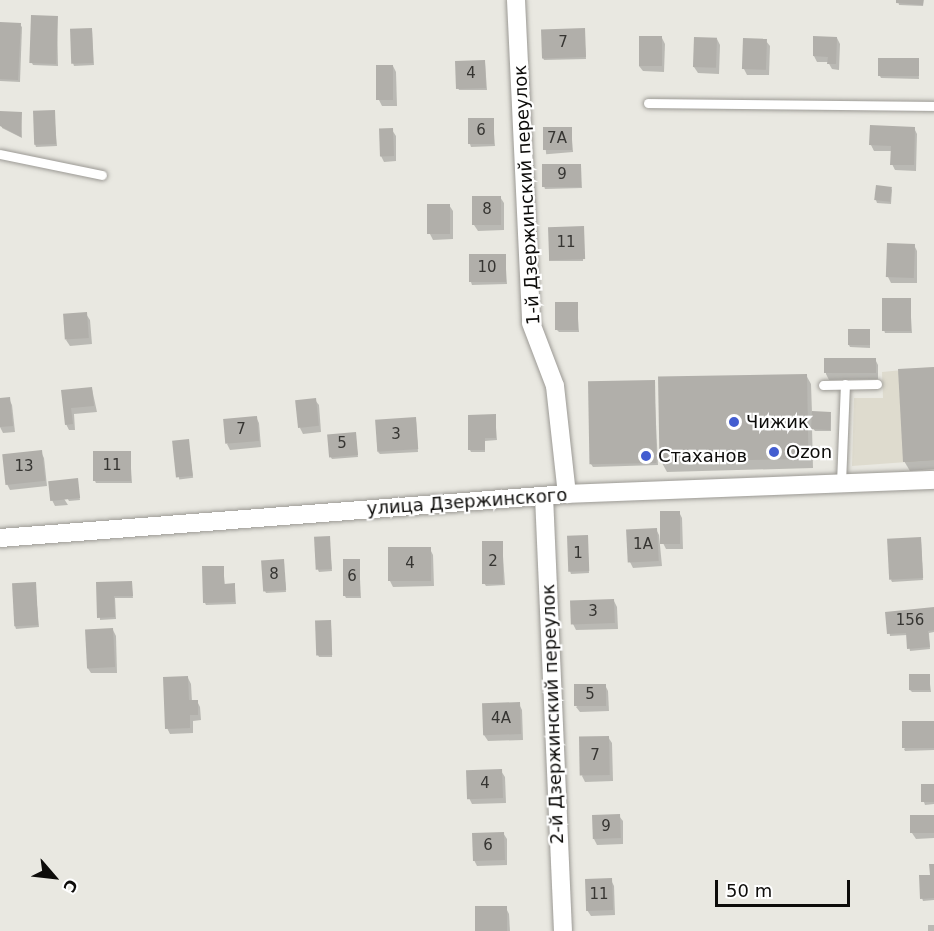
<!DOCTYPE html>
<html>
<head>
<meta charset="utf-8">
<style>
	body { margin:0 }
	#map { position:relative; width:934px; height:931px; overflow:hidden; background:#e9e8e1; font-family:"DejaVu Sans",sans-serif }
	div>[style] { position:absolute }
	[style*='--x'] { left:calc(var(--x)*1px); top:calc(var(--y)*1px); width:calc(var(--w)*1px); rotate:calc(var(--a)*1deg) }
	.built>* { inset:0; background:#dedbce }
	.shadow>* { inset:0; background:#0003; transform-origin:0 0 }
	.building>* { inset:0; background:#b1afaa; transform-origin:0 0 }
	.roads { filter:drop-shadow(0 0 2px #9b9994) drop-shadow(0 0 2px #9b9994) }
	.service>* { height:9px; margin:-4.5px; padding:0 4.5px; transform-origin:4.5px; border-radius:4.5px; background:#fff }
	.minor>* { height:18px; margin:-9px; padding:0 9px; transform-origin:9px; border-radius:9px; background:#fff }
	.dots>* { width:16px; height:16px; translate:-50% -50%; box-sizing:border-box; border:3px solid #fff; border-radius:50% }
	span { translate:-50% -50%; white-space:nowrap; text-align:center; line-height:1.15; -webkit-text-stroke:4.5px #fff; paint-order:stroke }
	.number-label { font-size:15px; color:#363532 }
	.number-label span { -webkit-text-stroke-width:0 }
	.street-label { font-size:18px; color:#0d0c0a }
	.poi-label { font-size:18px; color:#0d0c0a }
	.left { translate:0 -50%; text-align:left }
	.north { position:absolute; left:24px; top:847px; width:60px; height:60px; -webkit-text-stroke:4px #fff; paint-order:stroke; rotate:118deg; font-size:16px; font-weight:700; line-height:24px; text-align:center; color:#0d0c0a }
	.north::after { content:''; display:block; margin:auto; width:21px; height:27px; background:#0d0c0a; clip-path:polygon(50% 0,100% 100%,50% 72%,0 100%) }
	.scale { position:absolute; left:715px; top:880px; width:135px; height:27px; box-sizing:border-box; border:3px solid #0d0c0a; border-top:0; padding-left:8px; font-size:18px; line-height:21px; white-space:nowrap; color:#0d0c0a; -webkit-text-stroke:4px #fff; paint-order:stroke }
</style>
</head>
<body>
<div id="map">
	<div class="built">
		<div style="clip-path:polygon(934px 367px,934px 460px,852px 466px,854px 398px,883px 398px,882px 372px)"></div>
	</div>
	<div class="shadow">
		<div style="clip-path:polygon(898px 0,924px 0,923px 6px,899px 5px)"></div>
		<div style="clip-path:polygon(57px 17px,58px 66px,33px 65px,32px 63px)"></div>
		<div style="clip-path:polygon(0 24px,20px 25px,22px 27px,20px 82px,0 81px)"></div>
		<div style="clip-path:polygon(584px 29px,586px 59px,544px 60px,543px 58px)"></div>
		<div style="clip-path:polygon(92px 30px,94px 65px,74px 66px,73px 63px)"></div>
		<div style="clip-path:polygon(662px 38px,665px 44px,664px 72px,643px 71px,639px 66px)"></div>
		<div style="clip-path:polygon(837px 38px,840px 44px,839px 70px,832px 69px,828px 62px,817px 62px,814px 56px)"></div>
		<div style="clip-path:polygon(717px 39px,720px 45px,719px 74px,698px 73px,694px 67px)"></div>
		<div style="clip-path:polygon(766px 41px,770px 46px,769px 75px,747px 75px,744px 69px)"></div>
		<div style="clip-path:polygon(918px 60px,919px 79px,881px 78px,880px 76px)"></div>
		<div style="clip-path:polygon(485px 62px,487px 90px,459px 90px,458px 88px)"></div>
		<div style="clip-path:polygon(393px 66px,396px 72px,397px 106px,382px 106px,379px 100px,378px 67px)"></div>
		<div style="clip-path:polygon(0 112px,21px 113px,22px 138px,2px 128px)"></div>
		<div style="clip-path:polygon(54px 112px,57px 146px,36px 147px,35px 144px)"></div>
		<div style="clip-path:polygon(493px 120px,495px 146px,471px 147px,470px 144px)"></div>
		<div style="left:571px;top:128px;width:24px;height:27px;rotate:85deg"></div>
		<div style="clip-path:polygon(914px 128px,917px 134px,916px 171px,895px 170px,892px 164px,892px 151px,874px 151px,871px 145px)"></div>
		<div style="clip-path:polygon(392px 130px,396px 136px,396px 161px,384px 162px,381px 156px)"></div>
		<div style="clip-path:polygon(581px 165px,582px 188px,545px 189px,544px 186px)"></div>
		<div style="clip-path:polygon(892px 189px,891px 204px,877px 203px,876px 200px)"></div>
		<div style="clip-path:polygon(500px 197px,504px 203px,504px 230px,478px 231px,474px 225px)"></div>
		<div style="clip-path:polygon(449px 205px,453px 211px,453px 239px,433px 240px,430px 234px)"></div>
		<div style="left:549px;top:228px;width:34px;height:33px"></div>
		<div style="clip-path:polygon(914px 245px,917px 251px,917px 283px,891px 283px,888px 277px)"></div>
		<div style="clip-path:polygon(505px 255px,507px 284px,472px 285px,471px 282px)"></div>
		<div style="clip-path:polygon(910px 300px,912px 333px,885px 333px,884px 330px)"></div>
		<div style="clip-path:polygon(577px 304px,579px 332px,559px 332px,557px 330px)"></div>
		<div style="clip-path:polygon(86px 314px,90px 320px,92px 344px,70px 346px,66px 340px)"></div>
		<div style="clip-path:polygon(870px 331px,870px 348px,850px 347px,849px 345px)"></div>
		<div style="clip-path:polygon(875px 359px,878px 365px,878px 379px,829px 380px,826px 374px,826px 360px)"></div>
		<div style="clip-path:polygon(934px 369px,934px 469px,910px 471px,904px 461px)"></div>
		<div style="clip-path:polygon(806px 375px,811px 384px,812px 413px,830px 413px,831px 416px,831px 431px,815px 431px,812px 427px,813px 468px,667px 472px,662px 463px)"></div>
		<div style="clip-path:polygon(654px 382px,658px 465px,593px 467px,591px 464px)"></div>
		<div style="clip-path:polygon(92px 389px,97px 412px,74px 414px,75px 430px,69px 430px,66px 424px,63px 391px)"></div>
		<div style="clip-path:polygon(9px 399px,12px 405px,15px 432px,3px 433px,0 427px,0 400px)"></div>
		<div style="clip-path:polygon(315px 400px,319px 405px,321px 432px,303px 434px,300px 428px)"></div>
		<div style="clip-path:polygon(495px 415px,497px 440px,485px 441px,485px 452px,471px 452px,470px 450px)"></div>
		<div style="clip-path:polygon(256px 417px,259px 423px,261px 447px,230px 450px,227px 444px)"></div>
		<div style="clip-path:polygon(416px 421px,418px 452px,380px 454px,378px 452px)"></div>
		<div style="clip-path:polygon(355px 433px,358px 457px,332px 459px,330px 456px)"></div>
		<div style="left:188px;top:441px;width:37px;height:14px;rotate:82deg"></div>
		<div style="clip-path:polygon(41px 452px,44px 458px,47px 486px,10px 490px,7px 484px)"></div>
		<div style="clip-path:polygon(130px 453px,132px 483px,96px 483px,95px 481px)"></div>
		<div style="clip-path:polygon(77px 480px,80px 500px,69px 501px,64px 492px,61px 494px,68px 505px,55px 506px,52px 500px,50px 482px)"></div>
		<div style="clip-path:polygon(679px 512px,682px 518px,683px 549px,666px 549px,663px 543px)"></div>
		<div style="clip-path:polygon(656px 529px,659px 535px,662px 566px,633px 568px,630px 562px)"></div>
		<div style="clip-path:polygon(329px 537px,332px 571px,319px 572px,318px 570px)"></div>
		<div style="clip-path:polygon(587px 537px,589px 573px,571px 574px,570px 571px)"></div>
		<div style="clip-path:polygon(921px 541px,923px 580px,892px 582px,891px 580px)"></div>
		<div style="clip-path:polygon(502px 542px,505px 585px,486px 586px,484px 583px)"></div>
		<div style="clip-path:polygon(430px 549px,433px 555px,434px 586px,393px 587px,390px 581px)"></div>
		<div style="clip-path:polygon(359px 560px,361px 598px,346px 598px,345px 596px)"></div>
		<div style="clip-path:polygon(283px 561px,286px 592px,266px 593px,265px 591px)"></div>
		<div style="clip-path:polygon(223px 567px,225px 585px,234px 585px,235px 587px,236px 604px,206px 605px,205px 603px)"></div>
		<div style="clip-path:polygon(131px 582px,133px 598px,115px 598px,116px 619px,100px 620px,98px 583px)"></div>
		<div style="clip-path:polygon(35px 583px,39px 627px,16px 629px,15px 626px)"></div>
		<div style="clip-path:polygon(614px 601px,617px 607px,618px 629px,576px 630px,573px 624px,572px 602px)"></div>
		<div style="clip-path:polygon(934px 609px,934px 632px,929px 633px,930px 649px,910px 651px,907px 635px,890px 636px,887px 614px)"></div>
		<div style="clip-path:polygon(317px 622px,330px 622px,331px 624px,332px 657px,319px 657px,318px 655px)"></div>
		<div style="clip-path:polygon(113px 630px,116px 636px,117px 673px,91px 673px,87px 667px)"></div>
		<div style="clip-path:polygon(929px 676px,931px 692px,912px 692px,910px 690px)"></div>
		<div style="clip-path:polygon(188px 678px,191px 684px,192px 702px,197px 701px,200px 707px,201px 720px,193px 721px,193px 733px,170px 734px,167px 728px)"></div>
		<div style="clip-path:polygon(605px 685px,608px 691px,609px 711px,580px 712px,576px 707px)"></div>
		<div style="clip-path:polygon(519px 704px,522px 710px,523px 740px,488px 741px,484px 735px)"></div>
		<div style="clip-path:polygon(934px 723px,934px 750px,905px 751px,904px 749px)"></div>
		<div style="clip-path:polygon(608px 737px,612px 743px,613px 781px,585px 782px,582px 776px)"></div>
		<div style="clip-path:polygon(501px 771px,505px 777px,506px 803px,472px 804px,469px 798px)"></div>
		<div style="clip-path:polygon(934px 786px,934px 804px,925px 805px,924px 802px)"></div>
		<div style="clip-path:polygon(619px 816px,623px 821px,623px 844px,597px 845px,594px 839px)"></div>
		<div style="clip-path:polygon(934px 816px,934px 838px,916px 839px,912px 833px)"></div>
		<div style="clip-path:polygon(503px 833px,507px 839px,507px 865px,477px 866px,474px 860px)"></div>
		<div style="clip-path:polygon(934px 865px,934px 900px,923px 901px,922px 898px)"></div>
		<div style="clip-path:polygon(611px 880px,614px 886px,615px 915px,591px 916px,587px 910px)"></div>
		<div style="clip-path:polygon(506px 908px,509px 914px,510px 931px,478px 931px)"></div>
		<div style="left:928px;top:925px;width:6px;height:6px"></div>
	</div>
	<div class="building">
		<div style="clip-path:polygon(896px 0,923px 0,923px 5px,896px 3px)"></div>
		<div style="left:31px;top:15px;width:27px;height:48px;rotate:2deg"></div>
		<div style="left:0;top:22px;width:21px;height:57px;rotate:3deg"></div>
		<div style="left:92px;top:28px;width:35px;height:22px;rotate:88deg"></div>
		<div style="left:585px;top:28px;width:29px;height:44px;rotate:88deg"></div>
		<div style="left:639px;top:36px;width:23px;height:30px"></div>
		<div style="clip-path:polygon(813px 36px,837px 37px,836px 64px,827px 64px,828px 57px,813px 56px)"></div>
		<div style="left:694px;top:37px;width:23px;height:30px;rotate:2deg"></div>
		<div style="left:743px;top:38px;width:24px;height:31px;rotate:2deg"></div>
		<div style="left:878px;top:58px;width:41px;height:18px"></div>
		<div style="left:485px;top:60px;width:28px;height:30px;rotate:88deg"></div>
		<div style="left:376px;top:65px;width:17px;height:35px"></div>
		<div style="left:55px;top:110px;width:34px;height:22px;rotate:88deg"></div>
		<div style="clip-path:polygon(0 111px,22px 112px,21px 137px,0 126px)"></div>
		<div style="left:494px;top:118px;width:26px;height:26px;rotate:90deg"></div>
		<div style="clip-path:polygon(870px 125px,915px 127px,914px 165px,890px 165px,891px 146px,869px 145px)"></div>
		<div style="left:543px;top:127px;width:29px;height:23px"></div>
		<div style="left:393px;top:128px;width:28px;height:14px;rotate:88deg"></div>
		<div style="left:542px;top:164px;width:39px;height:23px"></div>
		<div style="left:876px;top:185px;width:16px;height:15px;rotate:7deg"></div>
		<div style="left:472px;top:196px;width:29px;height:29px"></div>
		<div style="left:427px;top:204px;width:23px;height:30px"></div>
		<div style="left:584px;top:226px;width:33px;height:36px;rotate:88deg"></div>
		<div style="left:887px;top:243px;width:28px;height:34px;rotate:2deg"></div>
		<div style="left:506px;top:254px;width:28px;height:37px;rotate:90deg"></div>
		<div style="left:882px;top:298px;width:29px;height:33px"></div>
		<div style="left:578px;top:302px;width:28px;height:23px;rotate:90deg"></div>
		<div style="left:87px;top:312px;width:26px;height:24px;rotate:86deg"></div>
		<div style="left:848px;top:329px;width:22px;height:16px"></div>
		<div style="left:876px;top:358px;width:15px;height:52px;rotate:90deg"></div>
		<div style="clip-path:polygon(934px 367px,934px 460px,903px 462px,898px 369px)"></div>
		<div style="left:807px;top:374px;width:85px;height:149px;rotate:89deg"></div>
		<div style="left:655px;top:380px;width:83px;height:67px;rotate:89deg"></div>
		<div style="clip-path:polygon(92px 387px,94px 406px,71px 408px,73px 424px,65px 425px,61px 390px)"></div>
		<div style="clip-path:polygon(10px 397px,13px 426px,0 427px,0 398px)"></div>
		<div style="left:316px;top:398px;width:28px;height:21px;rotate:84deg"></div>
		<div style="left:812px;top:411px;width:19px;height:18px;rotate:3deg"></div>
		<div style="clip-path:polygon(496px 414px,496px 438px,485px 438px,485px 450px,468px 450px,468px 415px)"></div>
		<div style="left:257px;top:416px;width:25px;height:34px;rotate:85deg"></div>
		<div style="left:416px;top:417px;width:32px;height:41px;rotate:86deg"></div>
		<div style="left:356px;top:432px;width:23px;height:29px;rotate:85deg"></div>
		<div style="left:189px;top:439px;width:37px;height:17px;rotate:84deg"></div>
		<div style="left:42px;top:450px;width:31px;height:40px;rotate:84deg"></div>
		<div style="left:131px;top:451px;width:30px;height:38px;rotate:90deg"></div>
		<div style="left:78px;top:478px;width:20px;height:30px;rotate:84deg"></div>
		<div style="left:660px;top:511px;width:20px;height:33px"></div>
		<div style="left:657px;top:528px;width:33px;height:31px;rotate:87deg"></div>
		<div style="left:588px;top:535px;width:36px;height:21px;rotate:88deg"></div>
		<div style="left:330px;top:536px;width:33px;height:16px;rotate:87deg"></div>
		<div style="left:921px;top:537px;width:41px;height:34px;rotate:87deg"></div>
		<div style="left:482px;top:541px;width:21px;height:43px"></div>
		<div style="left:431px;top:547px;width:34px;height:43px;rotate:90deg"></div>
		<div style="left:284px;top:559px;width:31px;height:23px;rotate:86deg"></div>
		<div style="left:343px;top:559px;width:17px;height:37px"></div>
		<div style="clip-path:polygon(202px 566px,224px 566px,224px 584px,235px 583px,235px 602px,203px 603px)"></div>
		<div style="clip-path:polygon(132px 581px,133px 596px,114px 596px,115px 617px,97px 618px,96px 582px)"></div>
		<div style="left:36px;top:582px;width:43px;height:24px;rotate:87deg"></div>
		<div style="left:614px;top:599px;width:24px;height:44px;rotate:88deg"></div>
		<div style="clip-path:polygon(934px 607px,934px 630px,928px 631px,930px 647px,907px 649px,906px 633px,887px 634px,885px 612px)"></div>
		<div style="left:331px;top:620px;width:35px;height:16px;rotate:88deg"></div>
		<div style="left:113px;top:628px;width:39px;height:28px;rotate:87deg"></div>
		<div style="left:930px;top:674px;width:16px;height:21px;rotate:90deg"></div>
		<div style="clip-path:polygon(188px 676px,189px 700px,198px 700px,198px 715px,190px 715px,190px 728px,165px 729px,163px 677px)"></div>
		<div style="left:606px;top:684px;width:22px;height:32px;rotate:90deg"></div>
		<div style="left:520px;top:702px;width:32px;height:38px;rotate:88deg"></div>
		<div style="left:934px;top:721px;width:27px;height:32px;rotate:90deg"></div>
		<div style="left:609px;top:736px;width:39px;height:30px;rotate:89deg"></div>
		<div style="left:502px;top:769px;width:29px;height:36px;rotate:88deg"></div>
		<div style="left:934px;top:784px;width:18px;height:13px;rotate:90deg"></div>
		<div style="left:620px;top:814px;width:24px;height:28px;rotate:88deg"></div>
		<div style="left:934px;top:815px;width:18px;height:24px;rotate:90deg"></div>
		<div style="left:504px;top:832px;width:28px;height:32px;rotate:88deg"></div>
		<div style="clip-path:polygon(929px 864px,934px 864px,934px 898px,920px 899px,919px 875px,930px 875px)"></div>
		<div style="left:612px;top:878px;width:32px;height:27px;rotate:88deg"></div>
		<div style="left:507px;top:906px;width:25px;height:32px;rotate:90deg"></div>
	</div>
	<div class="roads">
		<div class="service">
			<div style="--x:648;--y:103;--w:286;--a:0.6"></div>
			<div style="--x:0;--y:154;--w:104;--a:11.6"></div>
			<div style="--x:823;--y:385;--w:54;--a:-1.1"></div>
			<div style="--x:841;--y:483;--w:99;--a:-87.7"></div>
		</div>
		<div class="minor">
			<div style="--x:516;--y:0;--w:323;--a:87.3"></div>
			<div style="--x:531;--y:323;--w:67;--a:69.1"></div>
			<div style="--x:555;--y:386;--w:109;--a:83.7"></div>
			<div style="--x:544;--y:496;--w:435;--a:87.5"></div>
			<div style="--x:0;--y:538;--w:569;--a:-4.44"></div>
			<div style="--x:567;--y:494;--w:367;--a:-2.2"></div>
		</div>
	</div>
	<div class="dots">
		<div style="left:734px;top:422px;background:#435dd0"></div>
		<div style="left:774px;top:452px;background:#435dd0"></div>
		<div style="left:646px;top:456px;background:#435dd0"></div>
	</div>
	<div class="number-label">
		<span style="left:563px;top:43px">7</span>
		<span style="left:471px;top:74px">4</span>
		<span style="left:481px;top:131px">6</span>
		<span style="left:557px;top:139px">7А</span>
		<span style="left:562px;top:175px">9</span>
		<span style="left:487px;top:210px">8</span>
		<span style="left:566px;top:243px">11</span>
		<span style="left:487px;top:268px">10</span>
		<span style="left:241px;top:430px">7</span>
		<span style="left:396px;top:435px">3</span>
		<span style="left:342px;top:444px">5</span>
		<span style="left:112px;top:466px">11</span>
		<span style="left:24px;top:467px">13</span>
		<span style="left:643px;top:545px">1А</span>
		<span style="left:578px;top:554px">1</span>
		<span style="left:493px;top:562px">2</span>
		<span style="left:410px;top:564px">4</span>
		<span style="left:274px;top:575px">8</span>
		<span style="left:352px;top:577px">6</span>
		<span style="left:593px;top:612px">3</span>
		<span style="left:910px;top:621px">156</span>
		<span style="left:590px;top:695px">5</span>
		<span style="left:501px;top:719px">4А</span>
		<span style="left:595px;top:756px">7</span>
		<span style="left:485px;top:784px">4</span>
		<span style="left:606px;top:827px">9</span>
		<span style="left:488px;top:846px">6</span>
		<span style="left:599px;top:895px">11</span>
	</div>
	<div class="street-label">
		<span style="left:527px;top:195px;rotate:-93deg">1-й Дзержинский переулок</span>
		<span style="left:467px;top:502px;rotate:-4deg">улица Дзержинского</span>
		<span style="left:553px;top:714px;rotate:-92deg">2-й Дзержинский переулок</span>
	</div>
	<div class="poi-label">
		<span class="left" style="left:746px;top:422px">Чижик</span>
		<span class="left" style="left:786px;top:452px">Ozon</span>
		<span class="left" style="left:658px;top:456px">Стаханов</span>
	</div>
	<div class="north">С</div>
	<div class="scale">50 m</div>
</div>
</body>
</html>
